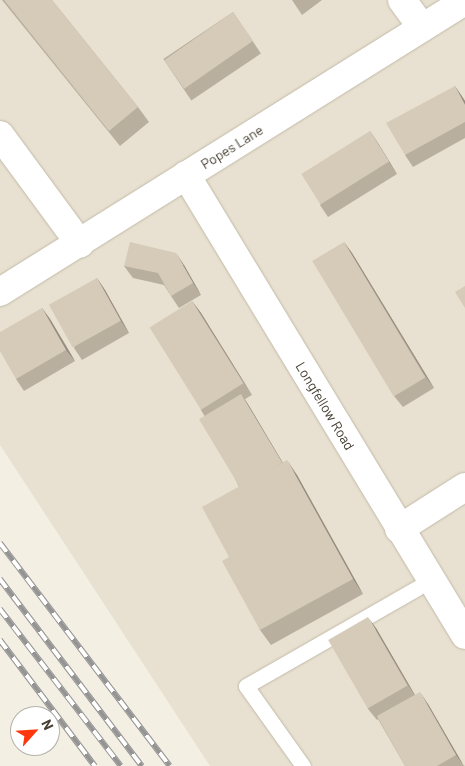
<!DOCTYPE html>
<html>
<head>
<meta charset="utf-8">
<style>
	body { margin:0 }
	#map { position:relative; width:465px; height:766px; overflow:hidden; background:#f3efe3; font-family:Barlow,sans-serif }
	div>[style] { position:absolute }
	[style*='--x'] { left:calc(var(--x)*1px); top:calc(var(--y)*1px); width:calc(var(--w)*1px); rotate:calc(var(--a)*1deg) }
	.residential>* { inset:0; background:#e8e1d1 }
	.roads { filter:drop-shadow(0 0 1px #c2baa8) drop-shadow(0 0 1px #c2baa8) }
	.service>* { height:15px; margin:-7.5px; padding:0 7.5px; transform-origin:7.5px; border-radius:7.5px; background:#fff }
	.minor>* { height:28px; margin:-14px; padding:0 14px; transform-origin:14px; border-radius:14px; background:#fff }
	.rail>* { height:5.5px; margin-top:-2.75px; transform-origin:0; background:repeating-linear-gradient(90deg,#fff 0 11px,#949494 0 22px); box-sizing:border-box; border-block:1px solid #949494 }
	.wall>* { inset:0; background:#b8af9e; transform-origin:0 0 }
	.shaded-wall>* { inset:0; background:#968e81 }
	.building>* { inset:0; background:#d6cbb8; transform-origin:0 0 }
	span { translate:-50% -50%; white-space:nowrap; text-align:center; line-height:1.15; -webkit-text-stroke:4.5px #fff; paint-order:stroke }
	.street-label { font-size:14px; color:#463f33 }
	.north { position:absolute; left:10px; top:706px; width:50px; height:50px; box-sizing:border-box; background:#fff; border:1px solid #b5b2ad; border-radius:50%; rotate:64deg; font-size:14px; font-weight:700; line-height:20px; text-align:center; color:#463f33 }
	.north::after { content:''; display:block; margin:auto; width:18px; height:22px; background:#ff370f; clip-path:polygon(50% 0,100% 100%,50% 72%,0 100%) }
</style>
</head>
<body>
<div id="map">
	<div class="residential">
		<div style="clip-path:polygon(0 0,465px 0,465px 766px,210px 766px,0 445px)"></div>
	</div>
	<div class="roads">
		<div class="service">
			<div style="--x:303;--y:766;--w:98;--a:-125.5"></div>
			<div style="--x:246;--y:686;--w:213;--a:-29.8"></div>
		</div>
		<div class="minor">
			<div style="--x:402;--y:0;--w:34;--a:54"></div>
			<div style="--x:0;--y:135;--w:135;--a:53.7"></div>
			<div style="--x:186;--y:175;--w:538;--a:58.76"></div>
			<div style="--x:0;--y:292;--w:549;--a:-32.04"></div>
			<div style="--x:399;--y:529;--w:78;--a:-32.5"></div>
		</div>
	</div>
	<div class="rail">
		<div style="--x:0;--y:543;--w:280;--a:52.7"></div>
		<div style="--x:0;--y:579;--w:235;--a:52.8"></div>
		<div style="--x:0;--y:609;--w:198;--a:52.4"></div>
		<div style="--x:0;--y:640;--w:158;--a:53"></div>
	</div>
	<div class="wall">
		<div style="clip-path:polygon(2px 0,52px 0,138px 107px,149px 122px,120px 146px)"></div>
		<div style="clip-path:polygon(292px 0,322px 0,302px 15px)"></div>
		<div style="left:233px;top:12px;width:50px;height:84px;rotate:56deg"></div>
		<div style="clip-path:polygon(455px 86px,465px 101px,465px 138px,413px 167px,405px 155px)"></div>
		<div style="clip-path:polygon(370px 131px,397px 174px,328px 217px,320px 205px)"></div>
		<div style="clip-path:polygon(344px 242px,352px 253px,434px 388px,403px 407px,394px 396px)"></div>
		<div style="clip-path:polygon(184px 265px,201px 295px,179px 308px,171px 296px,164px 285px,133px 278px,124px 266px)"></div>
		<div style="clip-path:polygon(97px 278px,105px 290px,129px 333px,82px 360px,74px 348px)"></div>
		<div style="clip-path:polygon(192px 301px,201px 313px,252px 395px,245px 399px,283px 463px,297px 475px,363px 594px,271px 645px,260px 630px,229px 557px,239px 487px,204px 415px,201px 410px)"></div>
		<div style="clip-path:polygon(42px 308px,50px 319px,75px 361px,24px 391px,16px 379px)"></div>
		<div style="clip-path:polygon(376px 628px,415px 695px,428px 704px,463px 765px,465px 766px,405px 766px,378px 719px,377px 720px,368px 709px)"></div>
	</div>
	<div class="shaded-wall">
		<div style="clip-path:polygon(455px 86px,465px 101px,465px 105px)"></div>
		<div style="clip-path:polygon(370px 131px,378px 143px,397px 174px,389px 162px)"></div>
		<div style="clip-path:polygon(344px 242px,352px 253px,434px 388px,426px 377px)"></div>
		<div style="clip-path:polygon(176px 253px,184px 265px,201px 295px,193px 283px)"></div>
		<div style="clip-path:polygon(97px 278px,105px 290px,129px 333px,121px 321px)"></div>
		<div style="clip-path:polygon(192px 301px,201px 313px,252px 395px,244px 383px)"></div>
		<div style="clip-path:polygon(42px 308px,50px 319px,75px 361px,66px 350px)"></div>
		<div style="clip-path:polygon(241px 394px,249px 406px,290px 475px,282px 463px)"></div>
		<div style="clip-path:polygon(287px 460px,297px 475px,363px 594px,353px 579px)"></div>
		<div style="clip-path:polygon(368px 617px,376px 628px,416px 697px,408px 685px)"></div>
		<div style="clip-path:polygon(420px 692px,428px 704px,464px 766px,456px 755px)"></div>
	</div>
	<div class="building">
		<div style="clip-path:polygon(4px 0,52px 0,138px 107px,109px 131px)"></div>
		<div style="left:233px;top:12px;width:35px;height:84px;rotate:55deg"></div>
		<div style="clip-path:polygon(455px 86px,465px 105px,465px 122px,405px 155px,386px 123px)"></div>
		<div style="left:370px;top:131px;width:36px;height:81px;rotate:58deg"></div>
		<div style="clip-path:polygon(130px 242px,176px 253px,193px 283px,171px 296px,158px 273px,124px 266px)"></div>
		<div style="left:344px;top:242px;width:158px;height:37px;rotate:59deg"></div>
		<div style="left:97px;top:278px;width:49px;height:55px;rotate:61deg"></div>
		<div style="clip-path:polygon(465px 286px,465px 308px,455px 292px)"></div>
		<div style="left:192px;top:301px;width:97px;height:50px;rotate:58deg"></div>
		<div style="clip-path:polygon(42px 308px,66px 350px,16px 379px,0 351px,0 332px)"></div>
		<div style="left:241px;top:394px;width:80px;height:49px;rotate:59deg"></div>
		<div style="clip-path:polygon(287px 460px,353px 579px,260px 630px,222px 561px,229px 557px,202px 507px)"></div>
		<div style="left:368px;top:617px;width:79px;height:46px;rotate:60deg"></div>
		<div style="clip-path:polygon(420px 692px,456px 755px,437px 766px,405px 766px,377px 716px)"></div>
	</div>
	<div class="street-label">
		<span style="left:232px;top:147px;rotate:-32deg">Popes Lane</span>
		<span style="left:325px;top:406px;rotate:59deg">Longfellow Road</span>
	</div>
	<div class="north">N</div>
</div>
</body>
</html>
